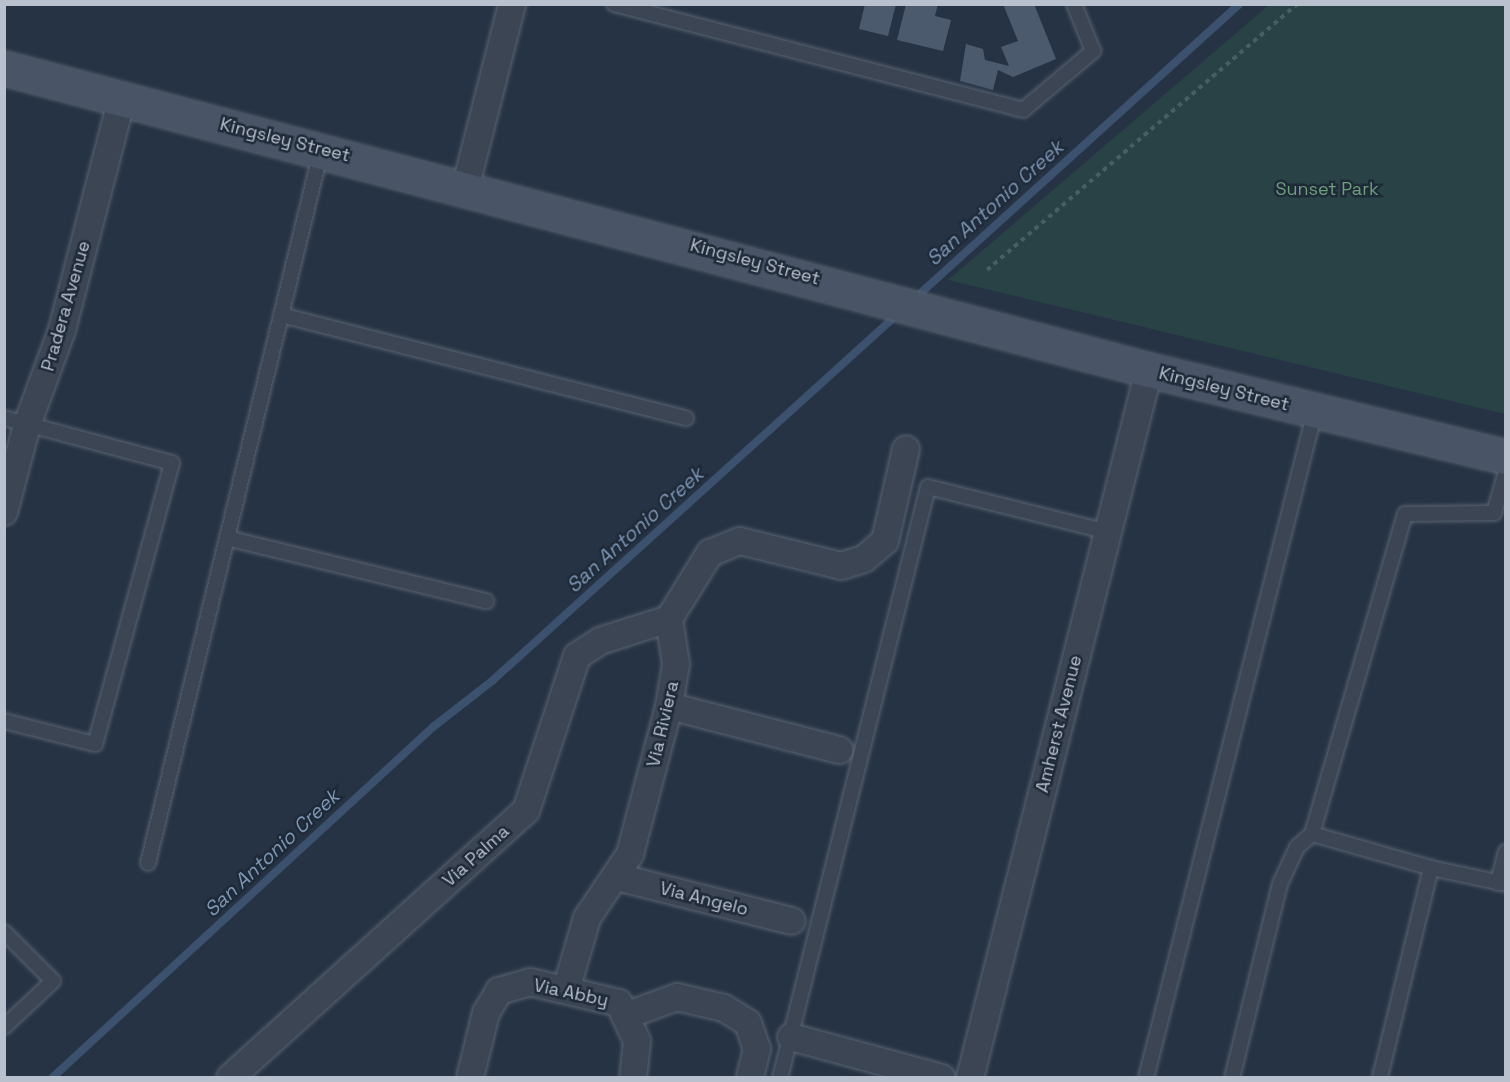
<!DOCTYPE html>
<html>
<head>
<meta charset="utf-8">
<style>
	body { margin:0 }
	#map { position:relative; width:1510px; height:1082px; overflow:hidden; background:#263344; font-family:"Space Grotesk",sans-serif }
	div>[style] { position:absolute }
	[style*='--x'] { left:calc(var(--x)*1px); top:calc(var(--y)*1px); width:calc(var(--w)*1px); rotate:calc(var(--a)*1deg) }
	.green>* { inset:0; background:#284245 }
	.stream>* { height:8px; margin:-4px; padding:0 4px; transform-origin:4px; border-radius:4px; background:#3b516d }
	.building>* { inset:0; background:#4c5a6d }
	.path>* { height:4px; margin-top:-2px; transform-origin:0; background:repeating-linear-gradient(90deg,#475f61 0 4.5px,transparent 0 9px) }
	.roads { filter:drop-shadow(0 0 2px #596371) drop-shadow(0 0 2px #596371) }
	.lane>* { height:14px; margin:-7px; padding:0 7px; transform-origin:7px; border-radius:7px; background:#3b4554 }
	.street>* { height:26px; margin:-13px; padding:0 13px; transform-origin:13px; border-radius:13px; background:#3b4554 }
	.secondary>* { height:33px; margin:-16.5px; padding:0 16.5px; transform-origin:16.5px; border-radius:16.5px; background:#495467 }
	span { translate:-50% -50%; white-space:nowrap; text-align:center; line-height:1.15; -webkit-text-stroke:5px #1f2a39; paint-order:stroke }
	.street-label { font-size:18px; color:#b8c1cd }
	.park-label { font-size:18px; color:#6f9f79 }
	.water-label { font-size:20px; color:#7e97b5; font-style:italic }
	.frame { position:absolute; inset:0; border:6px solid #b8c1cd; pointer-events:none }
</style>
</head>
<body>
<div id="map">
	<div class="green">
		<div style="clip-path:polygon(1269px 5px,1505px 5px,1505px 414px,948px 280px)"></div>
	</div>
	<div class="stream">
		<div style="--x:913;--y:300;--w:440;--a:-42.2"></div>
		<div style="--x:52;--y:1078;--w:518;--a:-42.65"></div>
		<div style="--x:433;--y:727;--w:75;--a:-37.9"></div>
		<div style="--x:492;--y:681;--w:550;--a:-42.13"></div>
	</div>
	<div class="building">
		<div style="clip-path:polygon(865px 4px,896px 4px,888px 36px,859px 29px)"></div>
		<div style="clip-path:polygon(906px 4px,938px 4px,935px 16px,951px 20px,943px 51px,897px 40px)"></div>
		<div style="clip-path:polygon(1003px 4px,1034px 4px,1056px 59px,1013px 77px,998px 70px,993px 90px,960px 81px,966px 44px,983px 49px,985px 60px,1009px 66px,1001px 47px,1018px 41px)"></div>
	</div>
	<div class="path">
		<div style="--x:987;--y:270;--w:408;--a:-40.6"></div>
	</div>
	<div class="roads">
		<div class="lane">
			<div style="--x:614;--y:4;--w:423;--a:14.5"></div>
			<div style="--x:1023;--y:110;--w:92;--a:-40.1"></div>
			<div style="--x:1093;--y:51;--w:51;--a:-112"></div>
			<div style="--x:281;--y:315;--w:418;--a:14.3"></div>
			<div style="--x:4;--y:418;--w:174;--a:15"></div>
			<div style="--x:172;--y:463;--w:291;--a:105.3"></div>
			<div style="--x:95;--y:744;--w:94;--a:-165.8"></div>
			<div style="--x:227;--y:538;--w:267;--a:13.7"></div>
			<div style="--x:1312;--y:834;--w:124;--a:15.9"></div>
			<div style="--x:1431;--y:868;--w:216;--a:103.7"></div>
			<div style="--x:148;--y:863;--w:733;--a:-76.34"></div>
			<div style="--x:1431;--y:868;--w:77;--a:12"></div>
			<div style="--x:1498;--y:883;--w:32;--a:-76"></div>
			<div style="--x:4;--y:932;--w:69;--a:45"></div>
			<div style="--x:53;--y:981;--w:67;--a:136.8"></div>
			<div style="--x:780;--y:1078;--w:609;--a:-75.94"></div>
			<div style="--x:928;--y:487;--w:186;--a:14"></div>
			<div style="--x:1146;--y:1078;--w:688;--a:-75.78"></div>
			<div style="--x:1232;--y:1078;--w:200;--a:-76.1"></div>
			<div style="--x:1280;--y:884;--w:41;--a:-65.3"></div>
			<div style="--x:1297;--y:847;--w:20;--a:-41"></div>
			<div style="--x:1312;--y:834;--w:333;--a:-73.8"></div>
			<div style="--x:1405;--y:514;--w:89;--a:-0.6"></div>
			<div style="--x:1494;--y:513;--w:43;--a:-73.7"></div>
		</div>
		<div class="street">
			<div style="--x:466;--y:185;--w:187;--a:-75.7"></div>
			<div style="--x:4;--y:512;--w:90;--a:-75.2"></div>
			<div style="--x:27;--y:425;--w:101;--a:-69.8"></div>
			<div style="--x:62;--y:330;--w:240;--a:-75.5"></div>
			<div style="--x:669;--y:706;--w:176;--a:14.5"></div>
			<div style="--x:617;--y:877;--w:180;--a:14.1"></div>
			<div style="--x:566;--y:990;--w:75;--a:-73.7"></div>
			<div style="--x:587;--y:918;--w:77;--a:-56.1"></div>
			<div style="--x:630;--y:854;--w:153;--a:-75.2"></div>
			<div style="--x:669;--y:706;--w:43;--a:-80.5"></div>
			<div style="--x:676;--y:664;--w:46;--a:-98.8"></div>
			<div style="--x:669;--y:619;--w:78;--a:-58.2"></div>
			<div style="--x:710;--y:553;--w:32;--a:-22"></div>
			<div style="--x:740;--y:541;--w:104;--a:13.9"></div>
			<div style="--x:841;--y:566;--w:24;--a:-17"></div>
			<div style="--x:864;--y:559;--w:28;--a:-41"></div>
			<div style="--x:885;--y:541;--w:94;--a:-77.1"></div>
			<div style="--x:625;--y:1016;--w:55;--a:-20.1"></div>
			<div style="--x:677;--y:997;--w:48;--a:13.2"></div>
			<div style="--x:724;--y:1008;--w:28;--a:32"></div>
			<div style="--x:748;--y:1023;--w:28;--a:71"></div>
			<div style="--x:757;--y:1049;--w:30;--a:104"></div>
			<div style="--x:791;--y:1037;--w:156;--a:15.2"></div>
			<div style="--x:230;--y:1078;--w:399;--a:-42.1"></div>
			<div style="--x:526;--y:811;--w:163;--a:-71.8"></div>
			<div style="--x:577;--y:656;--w:27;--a:-33"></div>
			<div style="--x:600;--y:641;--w:72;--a:-17.7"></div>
			<div style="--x:470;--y:1078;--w:67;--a:-76.2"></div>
			<div style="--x:486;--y:1013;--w:26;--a:-59"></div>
			<div style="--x:499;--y:991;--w:32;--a:-16"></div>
			<div style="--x:530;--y:982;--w:91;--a:13.3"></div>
			<div style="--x:619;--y:1003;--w:42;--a:64.7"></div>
			<div style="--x:637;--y:1041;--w:37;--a:96"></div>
			<div style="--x:970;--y:1078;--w:730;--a:-75.81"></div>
		</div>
		<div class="secondary">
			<div style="--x:4;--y:68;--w:1184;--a:14.78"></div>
			<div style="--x:1149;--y:370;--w:367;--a:13.7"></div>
		</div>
	</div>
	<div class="street-label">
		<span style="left:285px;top:140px;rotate:14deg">Kingsley Street</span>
		<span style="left:755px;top:262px;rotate:15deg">Kingsley Street</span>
		<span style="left:66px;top:306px;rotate:-74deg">Pradera Avenue</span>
		<span style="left:1224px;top:389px;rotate:14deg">Kingsley Street</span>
		<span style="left:663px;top:724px;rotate:-77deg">Via Riviera</span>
		<span style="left:1059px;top:724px;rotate:-76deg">Amherst Avenue</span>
		<span style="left:476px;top:856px;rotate:-42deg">Via Palma</span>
		<span style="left:704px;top:899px;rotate:14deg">Via Angelo</span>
		<span style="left:571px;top:993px;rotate:12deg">Via Abby</span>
	</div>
	<div class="park-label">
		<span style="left:1327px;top:189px">Sunset Park</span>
	</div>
	<div class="water-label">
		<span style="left:995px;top:203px;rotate:-42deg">San Antonio Creek</span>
		<span style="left:635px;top:530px;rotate:-42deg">San Antonio Creek</span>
		<span style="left:272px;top:853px;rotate:-43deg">San Antonio Creek</span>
	</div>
	<div class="frame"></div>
</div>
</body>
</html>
